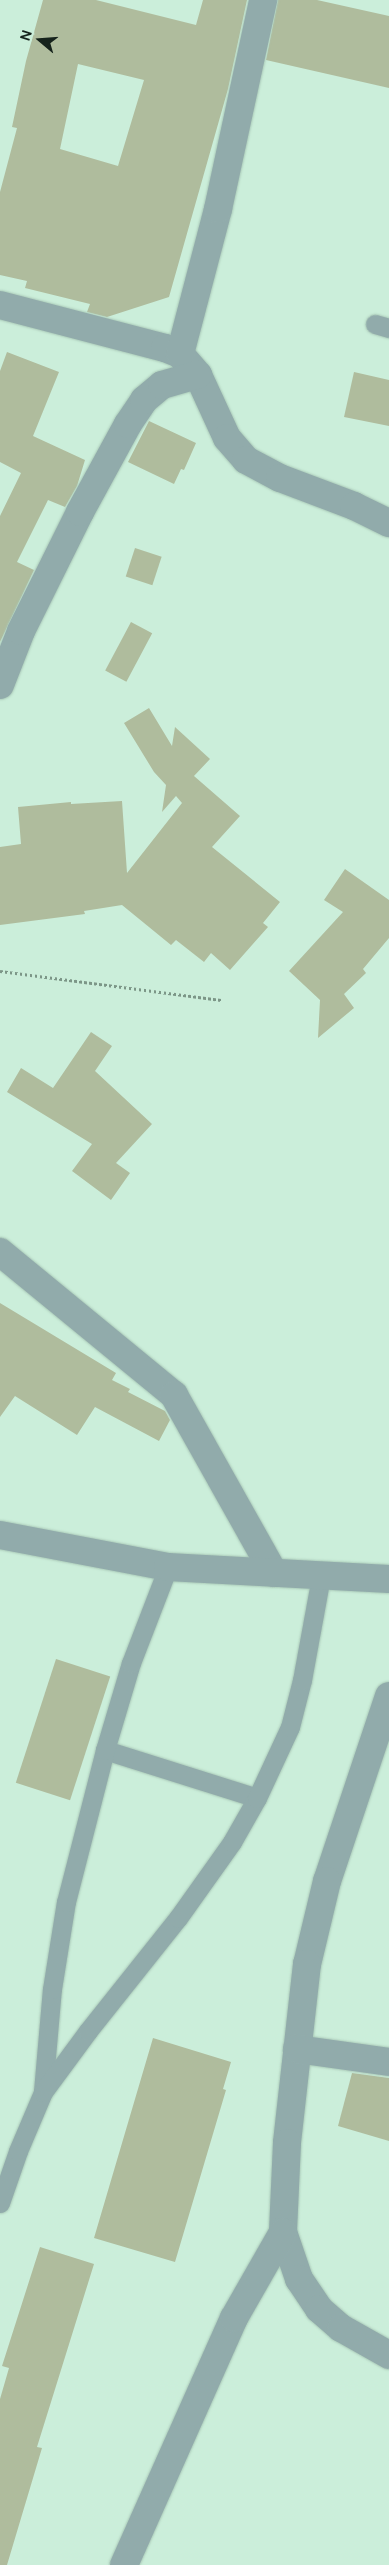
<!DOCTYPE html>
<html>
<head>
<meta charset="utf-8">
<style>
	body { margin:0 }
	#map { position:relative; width:389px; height:2565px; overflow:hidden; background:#cbeeda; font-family:"DM Sans",sans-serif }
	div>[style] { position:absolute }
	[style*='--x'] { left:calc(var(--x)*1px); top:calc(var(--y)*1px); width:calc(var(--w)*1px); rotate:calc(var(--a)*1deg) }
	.building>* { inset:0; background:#afbc9d; transform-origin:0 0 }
	.path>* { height:3px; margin-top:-1.5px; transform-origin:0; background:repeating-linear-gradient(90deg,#7c9687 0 2.5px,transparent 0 5px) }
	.roads { filter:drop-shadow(0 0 1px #aac9b8) drop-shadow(0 0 1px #aac9b8) }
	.lane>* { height:19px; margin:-9.5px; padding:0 9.5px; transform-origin:9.5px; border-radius:9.5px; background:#91abab }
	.street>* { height:28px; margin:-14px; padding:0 14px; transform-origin:14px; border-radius:14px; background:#91abab }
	span { translate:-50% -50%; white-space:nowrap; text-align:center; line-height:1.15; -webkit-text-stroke:4px #cbeeda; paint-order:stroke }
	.north { position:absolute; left:15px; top:15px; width:50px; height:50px; -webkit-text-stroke:4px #cbeeda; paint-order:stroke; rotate:288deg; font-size:14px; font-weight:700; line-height:20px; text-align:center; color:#16231c }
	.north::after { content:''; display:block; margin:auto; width:18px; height:22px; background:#16231c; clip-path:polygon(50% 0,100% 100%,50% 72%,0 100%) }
</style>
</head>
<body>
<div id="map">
	<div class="building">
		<div style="clip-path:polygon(evenodd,43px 0,96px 0,196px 25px,203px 0,247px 0,228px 89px,169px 297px,107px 317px,87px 312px,90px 304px,25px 288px,27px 281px,0 275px,0 192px,17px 128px,12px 127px,26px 61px,43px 0,78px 64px,144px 80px,118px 166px,60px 149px,78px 64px)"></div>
		<div style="clip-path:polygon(278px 0,317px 0,389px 16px,389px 88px,266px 60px)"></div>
		<div style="clip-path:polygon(7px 352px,59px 372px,33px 436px,85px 460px,77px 486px,65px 507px,48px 500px,17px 562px,34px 570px,0 642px,0 516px,21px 473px,0 462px,0 371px)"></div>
		<div style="clip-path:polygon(354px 372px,389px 380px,389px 426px,344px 417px)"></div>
		<div style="clip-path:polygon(149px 421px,196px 443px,184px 470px,181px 469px,174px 484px,128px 462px)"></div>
		<div style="left:135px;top:548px;width:28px;height:30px;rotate:18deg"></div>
		<div style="left:131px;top:622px;width:24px;height:55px;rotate:28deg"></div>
		<div style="clip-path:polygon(149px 708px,172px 746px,175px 727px,210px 759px,194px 776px,240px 816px,212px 847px,280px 902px,263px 923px,268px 927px,230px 970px,211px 953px,204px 962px,176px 940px,171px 945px,122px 905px,84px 911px,85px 914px,0 925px,0 847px,21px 844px,18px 807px,71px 802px,71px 804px,122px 801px,127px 873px,182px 803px,176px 796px,162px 812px,166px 785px,154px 772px,124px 723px)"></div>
		<div style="clip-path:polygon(345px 869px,389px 900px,389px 938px,363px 969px,366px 973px,344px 994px,354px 1008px,318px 1038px,320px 1000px,289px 971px,343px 912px,324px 900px)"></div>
		<div style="clip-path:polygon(91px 1032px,112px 1046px,95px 1071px,152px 1124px,116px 1163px,130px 1173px,111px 1200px,72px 1171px,92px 1144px,7px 1092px,21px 1068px,53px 1088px)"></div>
		<div style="clip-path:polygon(0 1303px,116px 1373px,112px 1380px,130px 1389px,128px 1392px,165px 1411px,170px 1420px,159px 1441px,95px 1407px,77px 1435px,15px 1396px,0 1417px)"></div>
		<div style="left:56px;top:1659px;width:57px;height:130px;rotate:18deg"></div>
		<div style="clip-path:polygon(153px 2038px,231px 2062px,223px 2089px,226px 2090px,175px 2262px,94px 2238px)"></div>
		<div style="clip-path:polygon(352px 2073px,389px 2078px,389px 2141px,338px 2126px)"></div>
		<div style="clip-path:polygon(40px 2247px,94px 2264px,37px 2447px,42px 2448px,7px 2565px,0 2565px,0 2399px,9px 2368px,2px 2366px)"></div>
	</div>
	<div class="path">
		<div style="--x:0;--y:971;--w:223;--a:7.5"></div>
	</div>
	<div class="roads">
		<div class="lane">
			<div style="--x:375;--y:324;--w:15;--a:16"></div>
			<div style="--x:105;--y:1750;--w:159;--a:17.5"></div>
			<div style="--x:43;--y:2091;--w:102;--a:-85"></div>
			<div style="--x:52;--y:1989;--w:88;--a:-80.9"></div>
			<div style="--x:66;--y:1902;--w:157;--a:-75.6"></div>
			<div style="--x:105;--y:1750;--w:91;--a:-73.4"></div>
			<div style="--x:131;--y:1663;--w:103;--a:-68.9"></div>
			<div style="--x:0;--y:2203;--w:55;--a:-70.9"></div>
			<div style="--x:18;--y:2151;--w:64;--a:-67"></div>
			<div style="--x:43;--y:2092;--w:76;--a:-53.6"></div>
			<div style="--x:88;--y:2031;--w:144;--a:-51.5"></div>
			<div style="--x:178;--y:1918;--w:93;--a:-54.6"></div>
			<div style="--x:232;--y:1842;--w:51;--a:-60.4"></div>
			<div style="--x:257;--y:1798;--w:78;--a:-65.1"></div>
			<div style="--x:290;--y:1727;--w:49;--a:-75.7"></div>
			<div style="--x:302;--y:1680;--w:106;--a:-79.6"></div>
		</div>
		<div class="street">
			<div style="--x:0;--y:305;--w:171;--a:14.6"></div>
			<div style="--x:165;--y:348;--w:16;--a:22"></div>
			<div style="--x:180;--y:354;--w:28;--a:49"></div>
			<div style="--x:198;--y:375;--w:69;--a:65.3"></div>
			<div style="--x:227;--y:438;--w:29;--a:49"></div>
			<div style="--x:246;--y:460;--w:38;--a:28"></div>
			<div style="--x:280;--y:478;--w:79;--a:20.7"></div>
			<div style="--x:354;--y:506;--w:39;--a:26"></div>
			<div style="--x:180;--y:354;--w:150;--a:-75.3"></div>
			<div style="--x:218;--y:209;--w:214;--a:-77.8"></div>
			<div style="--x:0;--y:685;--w:58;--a:-68.7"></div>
			<div style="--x:21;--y:631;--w:133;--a:-63.6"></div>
			<div style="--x:80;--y:512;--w:100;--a:-61.4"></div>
			<div style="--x:128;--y:424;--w:29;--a:-56"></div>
			<div style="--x:144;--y:400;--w:23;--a:-40"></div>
			<div style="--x:162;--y:385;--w:37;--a:-16"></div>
			<div style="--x:0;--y:1252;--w:225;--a:39.4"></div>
			<div style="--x:174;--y:1395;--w:204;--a:60.7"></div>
			<div style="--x:0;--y:1535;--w:171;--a:10.8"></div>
			<div style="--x:168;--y:1567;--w:221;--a:3.1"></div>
			<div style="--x:389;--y:1696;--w:195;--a:108.5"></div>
			<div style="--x:327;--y:1881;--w:85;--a:103.5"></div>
			<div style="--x:307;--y:1964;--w:180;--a:96.4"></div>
			<div style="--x:287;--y:2143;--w:89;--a:92.6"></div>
			<div style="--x:283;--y:2232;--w:50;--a:71.2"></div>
			<div style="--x:299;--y:2279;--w:36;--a:56"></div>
			<div style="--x:319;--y:2309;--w:29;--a:41"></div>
			<div style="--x:341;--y:2328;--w:55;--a:29.4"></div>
			<div style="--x:297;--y:2049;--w:93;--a:8"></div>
			<div style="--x:124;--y:2565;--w:270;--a:-66"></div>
			<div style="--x:234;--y:2318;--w:99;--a:-60.3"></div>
		</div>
	</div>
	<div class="north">N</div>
</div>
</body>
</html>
